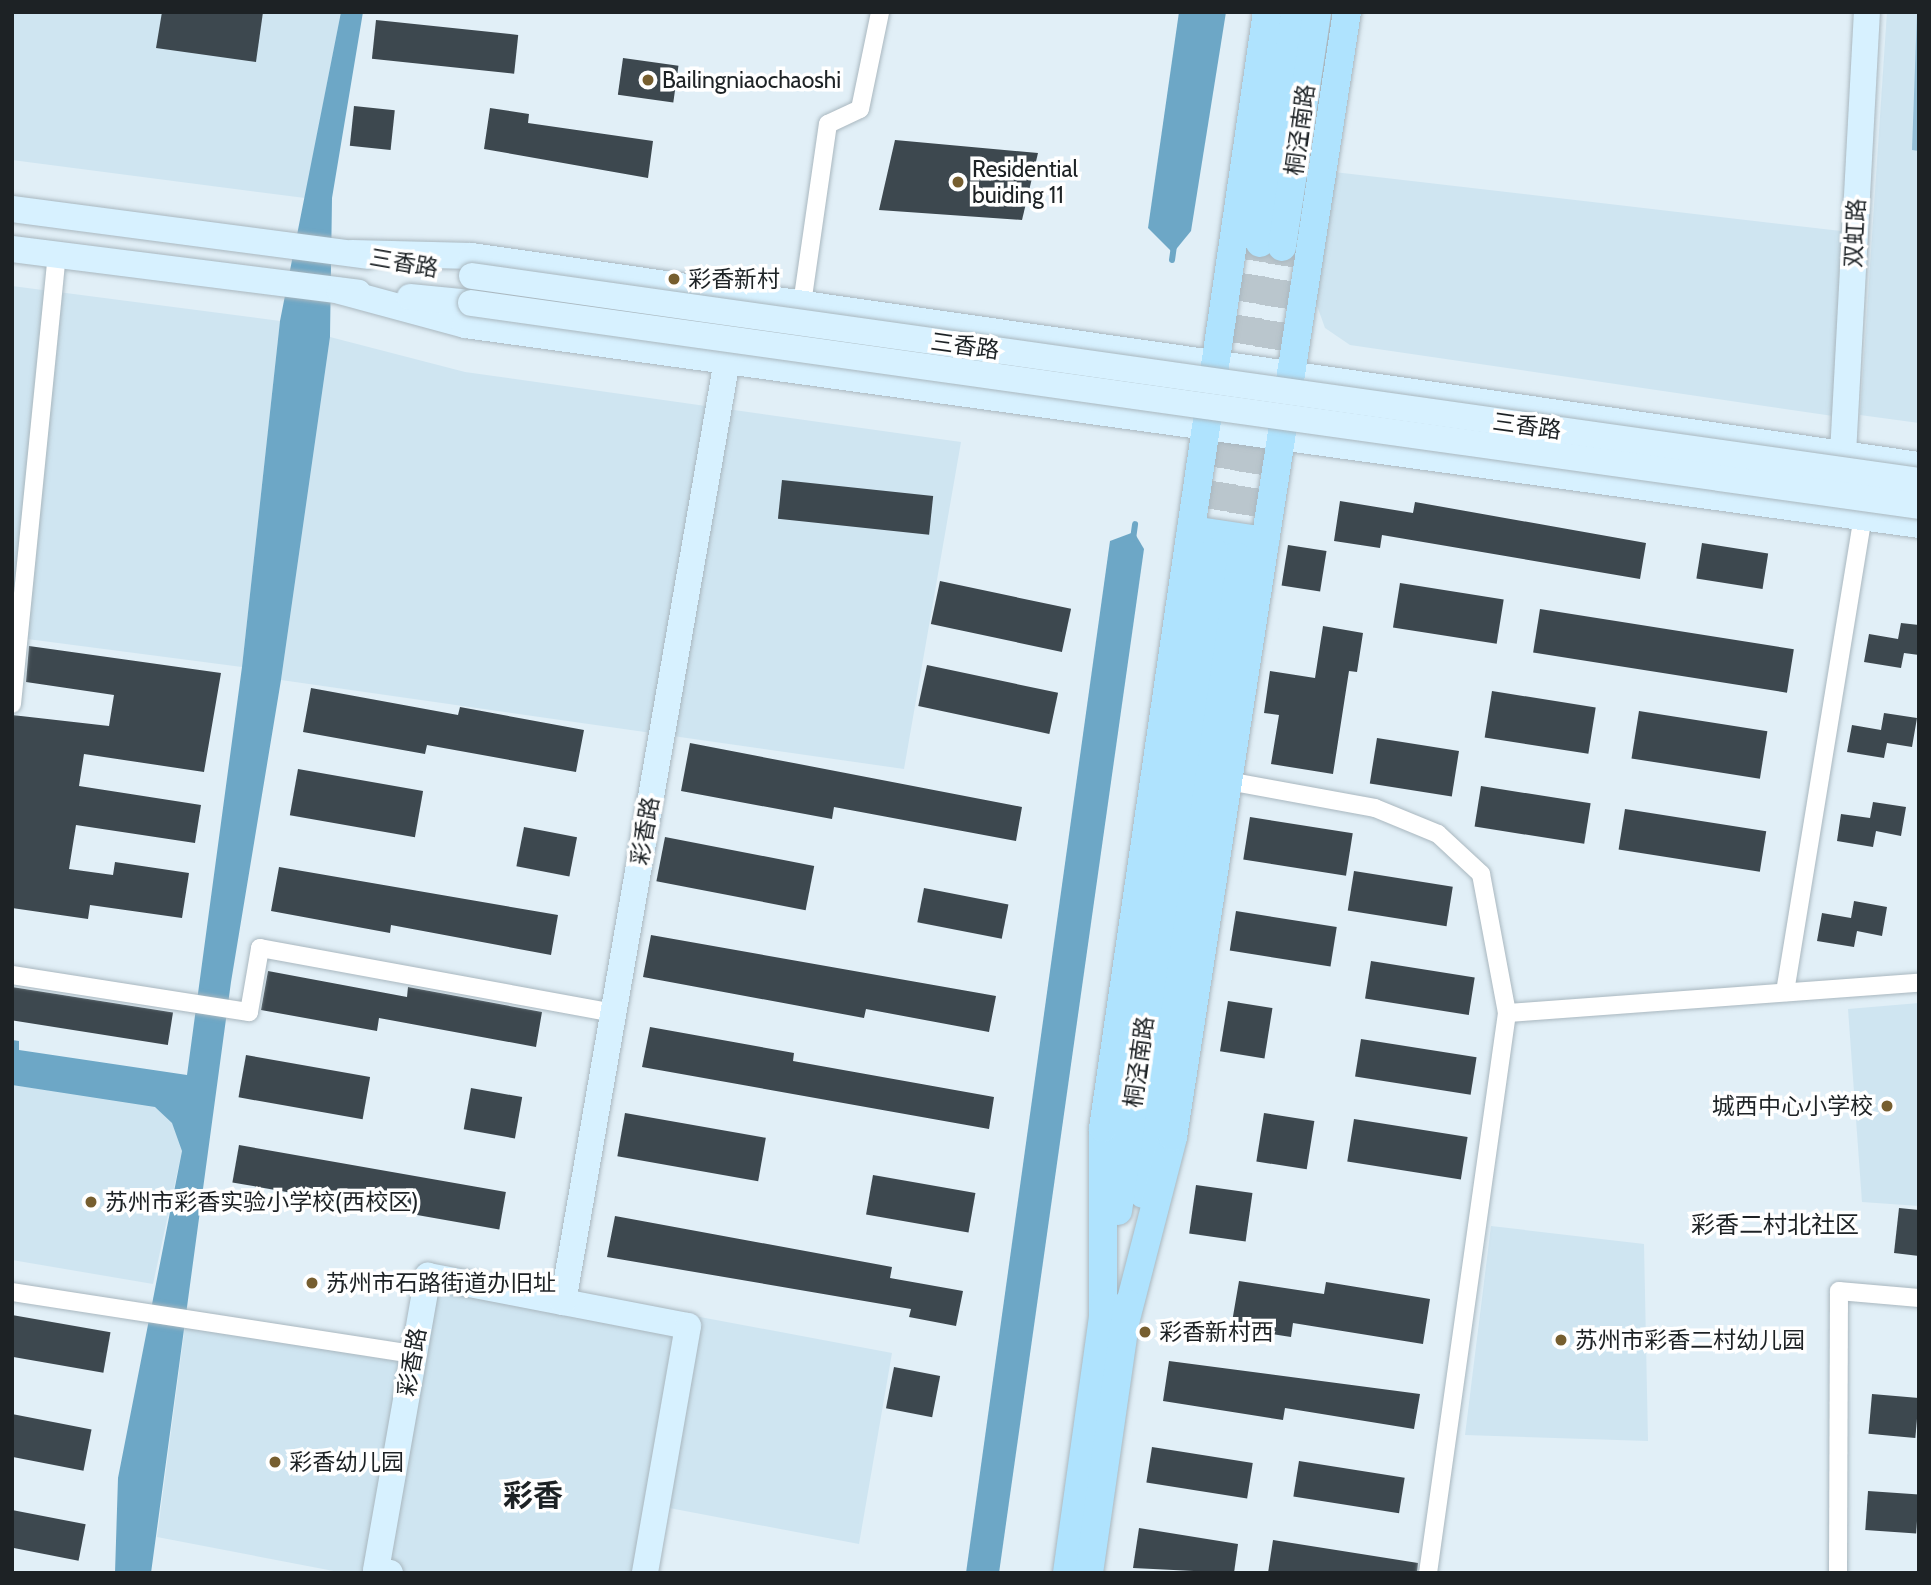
<!DOCTYPE html>
<html>
<head>
<meta charset="utf-8">
<style>
	body { margin:0 }
	#map { position:relative; width:1931px; height:1585px; overflow:hidden; background:#e1eff7; font-family:Cabin,"Noto Sans SC",sans-serif }
	div>[style] { position:absolute }
	[style*='--x'] { left:calc(var(--x)*1px); top:calc(var(--y)*1px); width:calc(var(--w)*1px); rotate:calc(var(--a)*1deg) }
	.built>* { inset:0; background:#cfe5f1 }
	.green>* { inset:0; background:#95bfd7 }
	.water>* { inset:0; background:#6da7c6 }
	.stream>* { height:6px; margin:-3px; padding:0 3px; transform-origin:3px; border-radius:3px; background:#6da7c6 }
	.building>* { inset:0; background:#3d484f; transform-origin:0 0 }
	.primary-tunnel>* { height:28px; margin-top:-14px; transform-origin:0; background:repeating-linear-gradient(90deg,#bac6cd 0 28px,transparent 0 42px) }
	.roads { filter:drop-shadow(0 0 2px #a9b7bf) drop-shadow(0 0 2px #a9b7bf) }
	.street>* { height:18px; margin:-9px; padding:0 9px; transform-origin:9px; border-radius:9px; background:#fff }
	.secondary>* { height:26px; margin:-13px; padding:0 13px; transform-origin:13px; border-radius:13px; background:#d7f1ff }
	.primary>* { height:28px; margin:-14px; padding:0 14px; transform-origin:14px; border-radius:14px; background:#afe3fe }
	.bridges { filter:drop-shadow(0 0 2px #a9b7bf) drop-shadow(0 0 2px #a9b7bf) }
	.secondary-bridge>* { height:26px; margin:-13px; padding:0 13px; transform-origin:13px; border-radius:13px; background:#d7f1ff }
	.dots>* { width:19px; height:19px; translate:-50% -50%; box-sizing:border-box; border:4px solid #fff; border-radius:50% }
	span { translate:-50% -50%; white-space:nowrap; text-align:center; line-height:1.15; -webkit-text-stroke:7px #fff; paint-order:stroke }
	.poi-label { font-size:23px; color:#1d2225 }
	.left { translate:0 -50%; text-align:left }
	.right { translate:-100% -50%; text-align:right }
	.street-label { font-size:23px; color:#1d2225 }
	.neighbourhood-label { font-size:24px; color:#1d2225 }
	.district-label { font-size:30px; color:#1d2225; font-weight:700 }
	.frame { position:absolute; inset:0; border:14px solid #1d2225; pointer-events:none }
</style>
</head>
<body>
<div id="map">
	<div class="built">
		<div style="clip-path:polygon(12px 12px,341px 12px,305px 198px,12px 160px)"></div>
		<div style="clip-path:polygon(1887px 12px,1919px 12px,1919px 423px,1860px 415px)"></div>
		<div style="clip-path:polygon(1334px 172px,1841px 231px,1833px 416px,1350px 345px,1325px 328px,1315px 300px)"></div>
		<div style="clip-path:polygon(12px 286px,280px 321px,242px 667px,12px 637px)"></div>
		<div style="clip-path:polygon(330px 337px,465px 372px,961px 442px,904px 769px,281px 680px)"></div>
		<div style="clip-path:polygon(1919px 1003px,1919px 1206px,1862px 1202px,1848px 1009px)"></div>
		<div style="clip-path:polygon(12px 1085px,182px 1109px,182px 1151px,153px 1284px,12px 1260px)"></div>
		<div style="clip-path:polygon(1491px 1226px,1644px 1244px,1648px 1441px,1465px 1435px)"></div>
		<div style="clip-path:polygon(418px 1264px,892px 1353px,859px 1544px,664px 1507px,653px 1573px,344px 1573px,157px 1537px,185px 1326px,401px 1362px)"></div>
	</div>
	<div class="green">
		<div style="clip-path:polygon(1917px 12px,1919px 12px,1919px 151px,1912px 150px)"></div>
	</div>
	<div class="water">
		<div style="clip-path:polygon(341px 12px,363px 12px,332px 198px,330px 337px,281px 680px,231px 982px,151px 1573px,115px 1573px,118px 1478px,182px 1151px,172px 1123px,155px 1107px,12px 1085px,12px 1040px,19px 1041px,19px 1050px,187px 1075px,242px 667px,280px 321px)"></div>
		<div style="clip-path:polygon(1179px 12px,1226px 12px,1191px 231px,1173px 253px,1148px 228px)"></div>
		<div style="clip-path:polygon(1134px 532px,1144px 549px,999px 1573px,966px 1573px,1110px 541px)"></div>
	</div>
	<div class="stream">
		<div style="--x:1172;--y:260;--w:15;--a:-82"></div>
		<div style="--x:1133;--y:539;--w:15;--a:-82"></div>
	</div>
	<div class="building">
		<div style="clip-path:polygon(162px 12px,263px 12px,256px 62px,156px 48px)"></div>
		<div style="left:376px;top:20px;width:143px;height:39px;rotate:6deg"></div>
		<div style="left:623px;top:58px;width:56px;height:37px;rotate:8deg"></div>
		<div style="left:354px;top:106px;width:41px;height:40px;rotate:6deg"></div>
		<div style="clip-path:polygon(490px 108px,529px 114px,528px 123px,653px 141px,648px 178px,484px 149px)"></div>
		<div style="clip-path:polygon(895px 140px,1038px 153px,1022px 220px,879px 210px)"></div>
		<div style="left:782px;top:480px;width:152px;height:39px;rotate:6deg"></div>
		<div style="clip-path:polygon(1340px 501px,1413px 513px,1415px 502px,1646px 543px,1640px 579px,1382px 535px,1380px 548px,1334px 541px)"></div>
		<div style="left:1702px;top:543px;width:67px;height:36px;rotate:9deg"></div>
		<div style="left:1288px;top:545px;width:39px;height:41px;rotate:9deg"></div>
		<div style="left:940px;top:581px;width:134px;height:44px;rotate:12deg"></div>
		<div style="left:1400px;top:583px;width:105px;height:45px;rotate:9deg"></div>
		<div style="left:1540px;top:609px;width:257px;height:44px;rotate:9deg"></div>
		<div style="clip-path:polygon(1901px 623px,1919px 625px,1919px 655px,1904px 653px,1901px 668px,1864px 662px,1869px 634px,1898px 639px)"></div>
		<div style="clip-path:polygon(1323px 626px,1363px 633px,1357px 672px,1349px 671px,1333px 774px,1271px 764px,1279px 715px,1264px 713px,1270px 671px,1315px 678px)"></div>
		<div style="clip-path:polygon(29px 646px,221px 673px,204px 772px,84px 754px,79px 786px,201px 805px,195px 843px,76px 825px,69px 869px,113px 875px,115px 862px,189px 873px,182px 918px,90px 905px,88px 919px,12px 908px,12px 715px,109px 726px,114px 695px,26px 682px)"></div>
		<div style="left:927px;top:665px;width:134px;height:42px;rotate:12deg"></div>
		<div style="clip-path:polygon(311px 688px,458px 715px,460px 707px,584px 730px,576px 772px,427px 745px,425px 754px,303px 732px)"></div>
		<div style="left:1492px;top:691px;width:105px;height:47px;rotate:9deg"></div>
		<div style="left:1639px;top:711px;width:130px;height:48px;rotate:9deg"></div>
		<div style="clip-path:polygon(1884px 713px,1917px 718px,1912px 747px,1887px 743px,1884px 758px,1847px 752px,1852px 725px,1881px 730px)"></div>
		<div style="left:1377px;top:738px;width:83px;height:46px;rotate:9deg"></div>
		<div style="clip-path:polygon(690px 743px,1022px 807px,1016px 841px,834px 807px,832px 819px,681px 791px)"></div>
		<div style="left:298px;top:769px;width:127px;height:47px;rotate:10deg"></div>
		<div style="left:1481px;top:786px;width:111px;height:41px;rotate:9deg"></div>
		<div style="clip-path:polygon(1873px 802px,1906px 807px,1901px 836px,1876px 831px,1873px 847px,1837px 841px,1841px 814px,1870px 818px)"></div>
		<div style="left:1625px;top:809px;width:143px;height:41px;rotate:9deg"></div>
		<div style="left:1250px;top:817px;width:104px;height:43px;rotate:9deg"></div>
		<div style="left:524px;top:827px;width:54px;height:40px;rotate:11deg"></div>
		<div style="left:665px;top:837px;width:152px;height:45px;rotate:11deg"></div>
		<div style="clip-path:polygon(279px 867px,558px 915px,551px 955px,391px 925px,390px 933px,271px 911px)"></div>
		<div style="left:1354px;top:871px;width:100px;height:40px;rotate:9deg"></div>
		<div style="left:924px;top:888px;width:86px;height:35px;rotate:11deg"></div>
		<div style="clip-path:polygon(1854px 901px,1887px 907px,1882px 936px,1857px 931px,1854px 947px,1817px 941px,1822px 913px,1851px 918px)"></div>
		<div style="left:1236px;top:911px;width:102px;height:40px;rotate:9deg"></div>
		<div style="clip-path:polygon(651px 935px,996px 996px,989px 1032px,866px 1009px,864px 1018px,643px 977px)"></div>
		<div style="left:1371px;top:961px;width:105px;height:38px;rotate:9deg"></div>
		<div style="clip-path:polygon(268px 971px,407px 997px,408px 987px,542px 1012px,536px 1047px,379px 1018px,377px 1031px,261px 1010px)"></div>
		<div style="left:12px;top:987px;width:163px;height:33px;rotate:9deg"></div>
		<div style="left:1228px;top:1001px;width:45px;height:51px;rotate:9deg"></div>
		<div style="clip-path:polygon(650px 1027px,794px 1053px,793px 1061px,994px 1097px,989px 1129px,642px 1067px)"></div>
		<div style="left:1361px;top:1039px;width:117px;height:38px;rotate:9deg"></div>
		<div style="left:246px;top:1055px;width:126px;height:43px;rotate:10deg"></div>
		<div style="left:471px;top:1088px;width:52px;height:42px;rotate:10deg"></div>
		<div style="left:625px;top:1113px;width:143px;height:44px;rotate:10deg"></div>
		<div style="left:1264px;top:1113px;width:51px;height:49px;rotate:9deg"></div>
		<div style="left:1354px;top:1119px;width:115px;height:43px;rotate:9deg"></div>
		<div style="left:239px;top:1145px;width:271px;height:38px;rotate:10deg"></div>
		<div style="left:873px;top:1175px;width:104px;height:40px;rotate:10deg"></div>
		<div style="left:1196px;top:1185px;width:57px;height:49px;rotate:8deg"></div>
		<div style="clip-path:polygon(1899px 1208px,1919px 1210px,1919px 1256px,1894px 1253px)"></div>
		<div style="clip-path:polygon(615px 1216px,892px 1267px,890px 1278px,963px 1291px,956px 1326px,909px 1317px,911px 1309px,607px 1257px)"></div>
		<div style="clip-path:polygon(1239px 1281px,1324px 1294px,1326px 1282px,1430px 1299px,1423px 1344px,1293px 1323px,1291px 1337px,1231px 1328px)"></div>
		<div style="left:12px;top:1315px;width:100px;height:41px;rotate:10deg"></div>
		<div style="clip-path:polygon(1169px 1361px,1420px 1394px,1414px 1429px,1285px 1408px,1283px 1420px,1163px 1401px)"></div>
		<div style="left:894px;top:1367px;width:47px;height:42px;rotate:11deg"></div>
		<div style="left:1872px;top:1394px;width:47px;height:40px;rotate:5deg"></div>
		<div style="left:12px;top:1414px;width:81px;height:42px;rotate:11deg"></div>
		<div style="left:1152px;top:1447px;width:102px;height:36px;rotate:9deg"></div>
		<div style="left:1299px;top:1461px;width:107px;height:36px;rotate:9deg"></div>
		<div style="left:1868px;top:1491px;width:51px;height:39px;rotate:4deg"></div>
		<div style="left:12px;top:1510px;width:75px;height:37px;rotate:11deg"></div>
		<div style="clip-path:polygon(1139px 1528px,1238px 1544px,1234px 1573px,1133px 1568px)"></div>
		<div style="clip-path:polygon(1273px 1540px,1418px 1563px,1417px 1573px,1268px 1573px)"></div>
	</div>
	<div class="primary-tunnel">
		<div style="--x:1214;--y:552;--w:312;--a:-81.5"></div>
		<div style="--x:1236;--y:556;--w:312;--a:-81.5"></div>
	</div>
	<div class="roads">
		<div class="street">
			<div style="--x:802;--y:304;--w:182;--a:-81.8"></div>
			<div style="--x:828;--y:124;--w:35;--a:-25"></div>
			<div style="--x:860;--y:109;--w:99;--a:-78.3"></div>
			<div style="--x:12;--y:704;--w:451;--a:-84.3"></div>
			<div style="--x:1228;--y:781;--w:149;--a:10.4"></div>
			<div style="--x:1375;--y:808;--w:68;--a:22.4"></div>
			<div style="--x:1438;--y:834;--w:59;--a:42.9"></div>
			<div style="--x:1481;--y:874;--w:141;--a:79.4"></div>
			<div style="--x:1507;--y:1013;--w:566;--a:98.03"></div>
			<div style="--x:12;--y:975;--w:240;--a:8.9"></div>
			<div style="--x:249;--y:1012;--w:65;--a:-80.2"></div>
			<div style="--x:260;--y:948;--w:359;--a:10.4"></div>
			<div style="--x:1785;--y:992;--w:480;--a:-80.7"></div>
			<div style="--x:1507;--y:1013;--w:413;--a:-4.2"></div>
			<div style="--x:12;--y:1292;--w:407;--a:8.8"></div>
			<div style="--x:1838;--y:1573;--w:282;--a:-89.8"></div>
			<div style="--x:1839;--y:1291;--w:80;--a:5"></div>
		</div>
		<div class="secondary">
			<div style="--x:12;--y:209;--w:359;--a:7.5"></div>
			<div style="--x:12;--y:249;--w:349;--a:7.2"></div>
			<div style="--x:352;--y:253;--w:120;--a:1.4"></div>
			<div style="--x:472;--y:256;--w:1462;--a:8.22"></div>
			<div style="--x:340;--y:291;--w:130;--a:15.2"></div>
			<div style="--x:465;--y:325;--w:1468;--a:7.83"></div>
			<div style="--x:410;--y:297;--w:61;--a:5.6"></div>
			<div style="--x:1843;--y:454;--w:443;--a:-86.9"></div>
			<div style="--x:563;--y:1302;--w:127;--a:10.9"></div>
			<div style="--x:688;--y:1326;--w:251;--a:99.9"></div>
			<div style="--x:390;--y:1573;--w:14;--a:-168"></div>
			<div style="--x:376;--y:1570;--w:299;--a:-80"></div>
			<div style="--x:428;--y:1276;--w:137;--a:10.9"></div>
			<div style="--x:563;--y:1302;--w:956;--a:-80.12"></div>
		</div>
		<div class="primary">
			<div style="--x:1260;--y:243;--w:234;--a:-81.4"></div>
			<div style="--x:1282;--y:247;--w:238;--a:-81.5"></div>
			<div style="--x:1191;--y:530;--w:75;--a:8.5"></div>
			<div style="--x:1143;--y:1194;--w:645;--a:-81.71"></div>
			<div style="--x:1118;--y:1211;--w:666;--a:-81.71"></div>
			<div style="--x:1103;--y:1320;--w:192;--a:-90"></div>
			<div style="--x:1103;--y:1128;--w:1128;--a:-81.64"></div>
			<div style="--x:1125;--y:1323;--w:192;--a:-75.5"></div>
			<div style="--x:1173;--y:1137;--w:1138;--a:-81.21"></div>
			<div style="--x:1067;--y:1573;--w:273;--a:-82"></div>
			<div style="--x:1089;--y:1573;--w:272;--a:-81.8"></div>
		</div>
	</div>
	<div class="bridges">
		<div class="secondary-bridge">
			<div style="--x:472;--y:276;--w:1461;--a:8.06"></div>
			<div style="--x:471;--y:303;--w:1462;--a:7.98"></div>
		</div>
	</div>
	<div class="dots">
		<div style="left:648px;top:80px;background:#765e2f"></div>
		<div style="left:958px;top:182px;background:#765e2f"></div>
		<div style="left:674px;top:279px;background:#765e2f"></div>
		<div style="left:1887px;top:1106px;background:#765e2f"></div>
		<div style="left:91px;top:1202px;background:#765e2f"></div>
		<div style="left:312px;top:1283px;background:#765e2f"></div>
		<div style="left:1145px;top:1332px;background:#765e2f"></div>
		<div style="left:1561px;top:1340px;background:#765e2f"></div>
		<div style="left:275px;top:1462px;background:#765e2f"></div>
	</div>
	<div class="poi-label">
		<span class="left" style="left:662px;top:80px">Bailingniaochaoshi</span>
		<span class="left" style="left:972px;top:182px">Residential<br>buiding 11</span>
		<span class="left" style="left:688px;top:279px">彩香新村</span>
		<span class="right" style="left:1873px;top:1106px">城西中心小学校</span>
		<span class="left" style="left:105px;top:1202px">苏州市彩香实验小学校(西校区)</span>
		<span class="left" style="left:326px;top:1283px">苏州市石路街道办旧址</span>
		<span class="left" style="left:1159px;top:1332px">彩香新村西</span>
		<span class="left" style="left:1575px;top:1340px">苏州市彩香二村幼儿园</span>
		<span class="left" style="left:289px;top:1462px">彩香幼儿园</span>
	</div>
	<div class="street-label">
		<span style="left:1300px;top:130px;rotate:-82deg">桐泾南路</span>
		<span style="left:1855px;top:233px;rotate:-87deg">双虹路</span>
		<span style="left:404px;top:263px;rotate:10deg">三香路</span>
		<span style="left:965px;top:346px;rotate:8deg">三香路</span>
		<span style="left:1527px;top:426px;rotate:8deg">三香路</span>
		<span style="left:645px;top:831px;rotate:-80deg">彩香路</span>
		<span style="left:1139px;top:1062px;rotate:-82deg">桐泾南路</span>
		<span style="left:412px;top:1362px;rotate:-80deg">彩香路</span>
	</div>
	<div class="neighbourhood-label">
		<span style="left:1775px;top:1225px">彩香二村北社区</span>
	</div>
	<div class="district-label">
		<span style="left:533px;top:1496px">彩香</span>
	</div>
	<div class="frame"></div>
</div>
</body>
</html>
